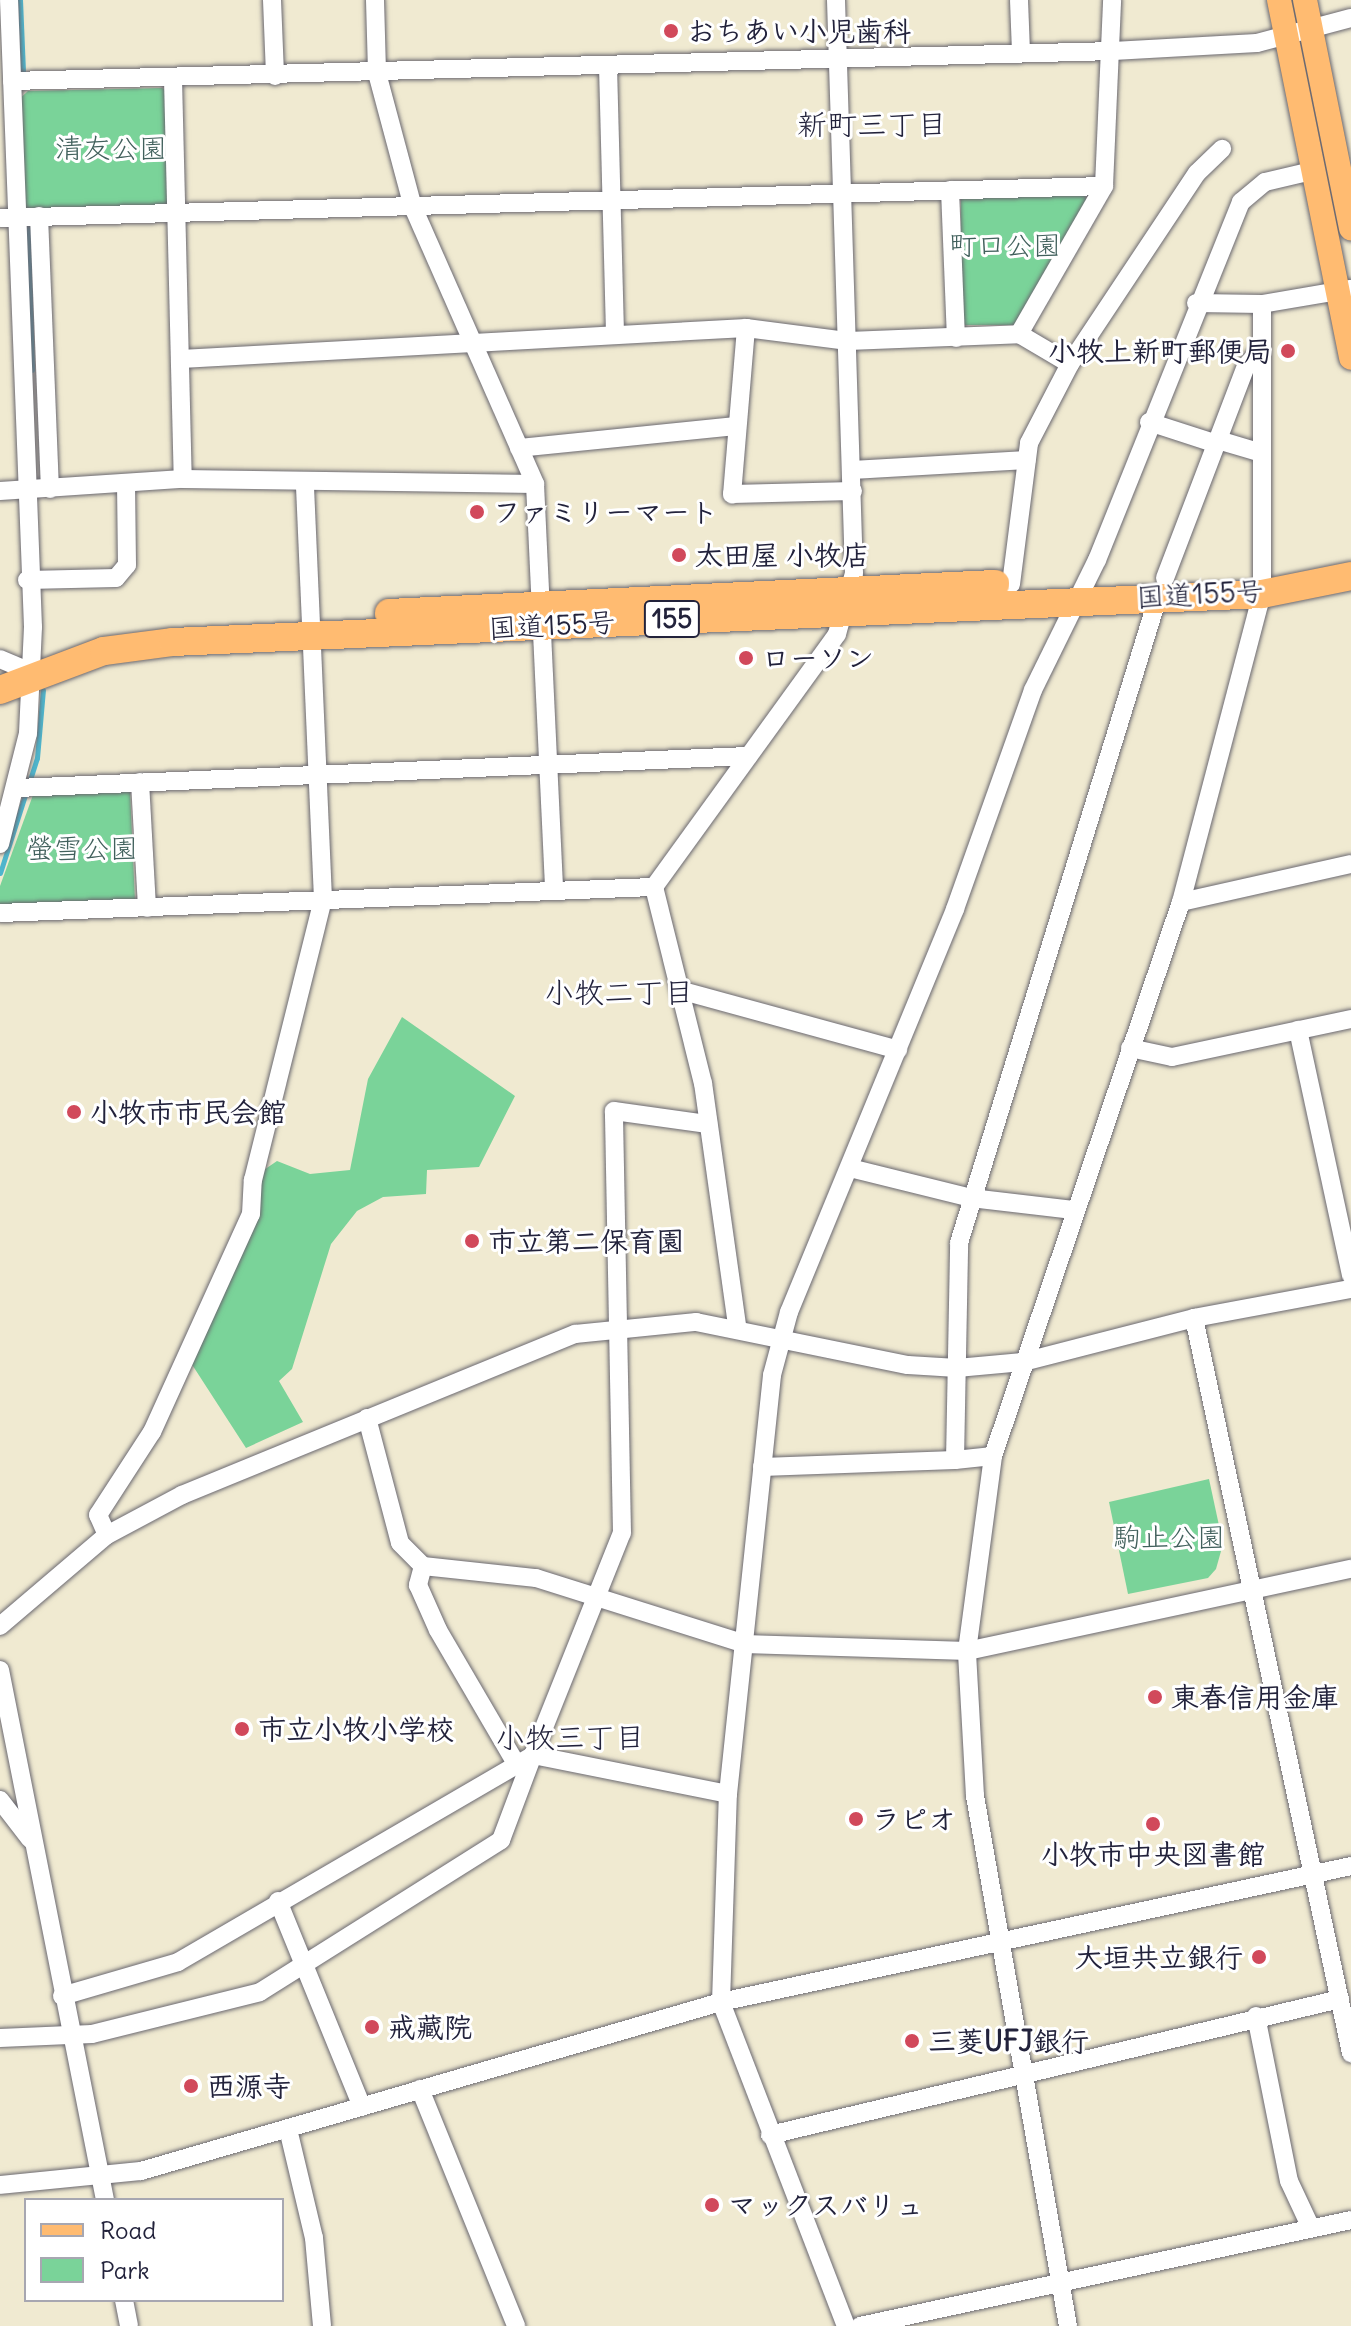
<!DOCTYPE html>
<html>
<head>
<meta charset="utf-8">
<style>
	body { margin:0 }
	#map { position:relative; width:1351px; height:2326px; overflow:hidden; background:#f0ead1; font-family:Delius,"Klee One",sans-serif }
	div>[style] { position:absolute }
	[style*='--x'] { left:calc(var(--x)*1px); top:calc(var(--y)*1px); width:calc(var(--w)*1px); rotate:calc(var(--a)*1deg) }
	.green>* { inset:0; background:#7ad399 }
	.stream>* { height:5px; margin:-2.5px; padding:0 2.5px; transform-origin:2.5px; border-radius:2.5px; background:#4eb5cc }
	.roads { filter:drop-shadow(0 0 2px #6a6870) drop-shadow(0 0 2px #6a6870) }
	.minor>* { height:18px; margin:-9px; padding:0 9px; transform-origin:9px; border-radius:9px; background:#fff }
	.major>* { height:24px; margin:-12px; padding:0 12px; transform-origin:12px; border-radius:12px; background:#ffbb71 }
	.highway>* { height:28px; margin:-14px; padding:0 14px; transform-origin:14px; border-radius:14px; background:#ffbb71 }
	.dots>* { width:22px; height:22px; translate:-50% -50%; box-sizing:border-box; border:4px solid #fff; border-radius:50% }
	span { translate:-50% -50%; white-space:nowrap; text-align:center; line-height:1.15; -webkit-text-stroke:6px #fff; paint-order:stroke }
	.shield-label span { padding:2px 6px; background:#fff; border:2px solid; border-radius:6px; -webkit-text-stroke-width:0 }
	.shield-label { font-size:26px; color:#22223b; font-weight:700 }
	.poi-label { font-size:28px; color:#22223b; font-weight:700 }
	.left { translate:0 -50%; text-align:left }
	.right { translate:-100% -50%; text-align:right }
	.park-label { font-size:28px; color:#41605c }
	.street-label { font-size:28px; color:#22223b }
	.neighbourhood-label { font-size:30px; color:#22223b }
	.legend { position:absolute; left:24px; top:2198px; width:260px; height:104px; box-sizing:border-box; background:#fff; border:2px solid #a7a7b1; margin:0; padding:10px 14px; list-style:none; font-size:24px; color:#22223b }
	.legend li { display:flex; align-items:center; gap:16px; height:40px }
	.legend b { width:40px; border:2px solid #a7a7b1 }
</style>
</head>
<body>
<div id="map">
	<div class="green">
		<div style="clip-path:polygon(162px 88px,169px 92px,168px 205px,22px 210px,17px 101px,28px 91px)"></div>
		<div style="clip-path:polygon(1084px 195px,1088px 201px,1014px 325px,960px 325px,961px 198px)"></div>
		<div style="clip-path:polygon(130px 791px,135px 901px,0 906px,0 886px,33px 795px)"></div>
		<div style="clip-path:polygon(402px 1017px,515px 1096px,479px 1167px,427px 1170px,426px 1194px,383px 1197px,357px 1211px,331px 1244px,292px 1369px,279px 1381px,303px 1422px,246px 1448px,191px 1363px,258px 1174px,277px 1161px,310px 1174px,350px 1170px,368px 1079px)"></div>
		<div style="clip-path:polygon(1209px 1479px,1223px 1544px,1216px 1569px,1208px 1578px,1128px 1594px,1109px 1502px)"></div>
	</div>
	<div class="stream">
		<div style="--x:20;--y:0;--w:71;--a:87.6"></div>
		<div style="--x:28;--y:227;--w:143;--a:88.4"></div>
		<div style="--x:0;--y:873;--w:121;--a:-72.2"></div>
		<div style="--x:37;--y:758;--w:68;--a:-85"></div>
	</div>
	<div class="roads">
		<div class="minor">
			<div style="--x:272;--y:0;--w:76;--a:87.7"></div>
			<div style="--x:375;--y:0;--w:73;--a:88.4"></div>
			<div style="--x:377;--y:73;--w:139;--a:75"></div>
			<div style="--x:413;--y:207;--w:303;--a:66.2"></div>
			<div style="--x:535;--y:484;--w:406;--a:87.3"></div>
			<div style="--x:1019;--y:0;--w:53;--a:87.8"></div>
			<div style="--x:608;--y:66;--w:268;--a:88.5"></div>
			<div style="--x:173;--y:79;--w:400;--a:88.6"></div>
			<div style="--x:12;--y:81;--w:1101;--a:-1.56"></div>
			<div style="--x:1113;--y:51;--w:144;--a:-3.2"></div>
			<div style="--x:1257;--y:43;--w:97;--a:-14.9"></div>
			<div style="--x:950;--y:190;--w:148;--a:87.7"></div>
			<div style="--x:39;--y:216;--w:273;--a:87.7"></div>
			<div style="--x:0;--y:218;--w:1104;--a:-1.66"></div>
			<div style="--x:1196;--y:303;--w:66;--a:0.9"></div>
			<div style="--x:1262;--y:304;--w:90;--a:-9.6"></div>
			<div style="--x:746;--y:328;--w:167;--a:94.8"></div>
			<div style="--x:732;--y:494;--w:121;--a:-1.4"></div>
			<div style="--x:181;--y:359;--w:566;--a:-3.14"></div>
			<div style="--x:746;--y:328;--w:103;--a:7.3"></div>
			<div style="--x:848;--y:341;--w:171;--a:-2.3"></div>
			<div style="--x:1019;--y:334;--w:171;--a:-60.1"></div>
			<div style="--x:1104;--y:186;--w:186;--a:-87.5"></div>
			<div style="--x:1070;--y:364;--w:229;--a:-56.4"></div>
			<div style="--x:1197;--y:173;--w:35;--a:-44"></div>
			<div style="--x:1149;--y:422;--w:71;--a:17.9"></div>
			<div style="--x:1218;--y:440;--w:46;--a:16.5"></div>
			<div style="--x:519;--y:448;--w:219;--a:-5.8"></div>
			<div style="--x:852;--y:470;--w:175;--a:-3.3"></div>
			<div style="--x:0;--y:491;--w:183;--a:-3.8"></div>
			<div style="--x:183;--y:479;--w:352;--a:0.8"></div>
			<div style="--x:1165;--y:578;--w:227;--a:-69.1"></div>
			<div style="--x:1246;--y:366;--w:23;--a:-47"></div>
			<div style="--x:27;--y:580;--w:89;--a:-1.3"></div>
			<div style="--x:116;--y:578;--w:17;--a:-50"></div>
			<div style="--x:127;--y:565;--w:82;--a:-90.7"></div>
			<div style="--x:1011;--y:584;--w:142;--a:-82.7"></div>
			<div style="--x:1029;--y:443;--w:89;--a:-62.6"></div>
			<div style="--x:1070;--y:364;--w:59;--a:-149.5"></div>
			<div style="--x:0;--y:659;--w:34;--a:23"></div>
			<div style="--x:140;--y:782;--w:126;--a:86.8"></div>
			<div style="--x:18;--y:788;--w:731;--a:-2.51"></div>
			<div style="--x:0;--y:844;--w:114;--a:-75.8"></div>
			<div style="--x:28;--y:733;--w:106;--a:-87.3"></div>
			<div style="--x:33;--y:627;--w:627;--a:-92.19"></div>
			<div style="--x:654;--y:887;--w:202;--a:76"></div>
			<div style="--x:703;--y:1083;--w:245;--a:82"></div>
			<div style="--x:1181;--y:902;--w:174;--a:-12.6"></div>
			<div style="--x:0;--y:913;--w:655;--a:-2.28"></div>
			<div style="--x:654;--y:887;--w:312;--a:-54.1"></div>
			<div style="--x:837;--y:634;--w:63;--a:-74.4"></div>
			<div style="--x:854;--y:573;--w:573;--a:-91.8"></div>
			<div style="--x:683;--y:991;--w:223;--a:15.3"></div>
			<div style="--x:1298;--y:1030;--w:251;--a:77.8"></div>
			<div style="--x:1130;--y:1048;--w:43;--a:12.1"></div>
			<div style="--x:1172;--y:1057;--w:183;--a:-12"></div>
			<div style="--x:850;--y:1168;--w:125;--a:13.9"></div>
			<div style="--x:971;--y:1198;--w:103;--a:6.7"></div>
			<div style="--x:1194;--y:1318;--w:752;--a:77.94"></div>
			<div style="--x:367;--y:1418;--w:129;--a:75.2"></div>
			<div style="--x:400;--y:1543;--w:33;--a:45"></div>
			<div style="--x:423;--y:1566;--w:114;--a:6.1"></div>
			<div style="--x:536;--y:1578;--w:219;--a:17.5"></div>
			<div style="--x:745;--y:1644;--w:222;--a:1.8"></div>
			<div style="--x:967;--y:1651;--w:393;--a:-12.1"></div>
			<div style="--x:955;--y:1460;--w:38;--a:-6"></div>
			<div style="--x:762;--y:1467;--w:193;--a:-2.1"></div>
			<div style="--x:955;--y:1460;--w:217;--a:-88.9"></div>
			<div style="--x:959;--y:1243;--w:676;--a:-72.88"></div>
			<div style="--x:107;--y:1535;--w:22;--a:-114"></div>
			<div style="--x:98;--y:1515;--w:99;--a:-57"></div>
			<div style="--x:152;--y:1432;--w:239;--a:-65.6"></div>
			<div style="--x:251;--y:1214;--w:34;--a:-87"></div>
			<div style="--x:253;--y:1180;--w:290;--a:-76"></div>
			<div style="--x:323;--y:899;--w:418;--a:-92.5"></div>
			<div style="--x:423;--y:1566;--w:20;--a:105"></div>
			<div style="--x:418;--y:1585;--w:49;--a:66"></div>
			<div style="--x:438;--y:1630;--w:153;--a:59.7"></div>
			<div style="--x:0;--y:1626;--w:140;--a:-40.4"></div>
			<div style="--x:107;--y:1535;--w:85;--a:-28.1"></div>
			<div style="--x:182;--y:1495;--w:425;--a:-22.3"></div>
			<div style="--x:575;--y:1334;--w:122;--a:-5.7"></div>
			<div style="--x:696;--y:1322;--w:216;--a:11.5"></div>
			<div style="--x:908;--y:1365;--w:49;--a:3.5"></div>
			<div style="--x:957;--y:1368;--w:66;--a:-5.2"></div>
			<div style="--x:1023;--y:1362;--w:177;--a:-14.4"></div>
			<div style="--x:1194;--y:1318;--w:160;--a:-10.5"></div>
			<div style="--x:0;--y:1670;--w:540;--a:78.79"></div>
			<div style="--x:0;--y:1800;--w:49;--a:52.4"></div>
			<div style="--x:278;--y:1901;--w:222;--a:67.8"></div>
			<div style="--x:62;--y:1996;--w:121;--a:-16.3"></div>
			<div style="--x:178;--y:1962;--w:411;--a:-30.2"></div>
			<div style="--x:533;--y:1755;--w:239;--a:-68.2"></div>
			<div style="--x:622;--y:1533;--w:422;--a:-91.1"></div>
			<div style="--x:614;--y:1111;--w:95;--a:7.9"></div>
			<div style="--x:1256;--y:2016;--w:168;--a:78.7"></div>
			<div style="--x:1289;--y:2181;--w:52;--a:64.9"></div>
			<div style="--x:0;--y:2038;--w:92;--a:-2.5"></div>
			<div style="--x:92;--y:2034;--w:173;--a:-14"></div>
			<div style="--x:260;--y:1992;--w:285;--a:-32.2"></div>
			<div style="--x:501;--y:1840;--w:91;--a:-69.4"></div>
			<div style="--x:533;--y:1755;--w:199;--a:11.3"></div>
			<div style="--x:420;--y:2089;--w:256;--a:67.9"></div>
			<div style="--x:288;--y:2129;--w:112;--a:76.6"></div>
			<div style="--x:314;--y:2238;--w:88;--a:84.8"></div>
			<div style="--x:770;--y:2135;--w:586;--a:-13.42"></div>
			<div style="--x:0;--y:2185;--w:142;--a:-5.7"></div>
			<div style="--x:141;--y:2171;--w:604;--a:-16.25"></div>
			<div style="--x:721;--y:2002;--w:645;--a:-12.18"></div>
			<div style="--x:124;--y:2300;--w:26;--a:79"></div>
			<div style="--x:846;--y:2326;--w:347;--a:-111.1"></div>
			<div style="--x:721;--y:2002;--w:208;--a:-88.1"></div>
			<div style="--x:728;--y:1794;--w:421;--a:-84"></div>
			<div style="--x:772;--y:1375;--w:65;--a:-74.9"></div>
			<div style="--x:789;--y:1312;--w:436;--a:-67.6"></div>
			<div style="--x:955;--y:909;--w:232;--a:-70.4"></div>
			<div style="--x:1033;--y:690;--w:145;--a:-63.8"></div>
			<div style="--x:1097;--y:560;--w:386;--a:-68.1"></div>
			<div style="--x:1241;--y:202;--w:31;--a:-40"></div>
			<div style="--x:1265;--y:182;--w:48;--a:-13.2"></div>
			<div style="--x:860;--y:2326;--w:502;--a:-12.18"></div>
			<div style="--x:1068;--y:2326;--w:538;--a:-99.95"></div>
			<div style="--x:975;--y:1796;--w:145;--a:-93.2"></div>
			<div style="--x:967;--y:1651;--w:197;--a:-82.4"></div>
			<div style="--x:993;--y:1456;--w:585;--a:-71.26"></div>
			<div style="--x:1181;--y:902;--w:318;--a:-75.3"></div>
			<div style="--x:1262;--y:594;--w:290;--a:-90"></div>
		</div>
		<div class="major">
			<div style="--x:1279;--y:0;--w:365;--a:78.6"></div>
			<div style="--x:1305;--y:0;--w:233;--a:78.6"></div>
		</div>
		<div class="highway">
			<div style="--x:389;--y:613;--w:607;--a:-2.74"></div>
			<div style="--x:0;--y:690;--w:111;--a:-20.6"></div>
			<div style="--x:104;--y:651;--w:70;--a:-7.4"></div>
			<div style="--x:173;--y:642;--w:1090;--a:-2.52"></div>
			<div style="--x:1262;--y:594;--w:91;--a:-11.4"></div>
		</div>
	</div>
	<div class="dots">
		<div style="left:671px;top:31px;background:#d1495b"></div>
		<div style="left:1288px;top:351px;background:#d1495b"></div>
		<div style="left:477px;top:512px;background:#d1495b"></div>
		<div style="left:679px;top:555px;background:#d1495b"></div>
		<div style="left:746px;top:658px;background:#d1495b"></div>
		<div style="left:74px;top:1112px;background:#d1495b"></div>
		<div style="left:472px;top:1241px;background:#d1495b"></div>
		<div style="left:1155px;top:1697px;background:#d1495b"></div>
		<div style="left:242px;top:1729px;background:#d1495b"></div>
		<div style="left:856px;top:1819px;background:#d1495b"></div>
		<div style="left:1153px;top:1824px;background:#d1495b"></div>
		<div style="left:1259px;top:1957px;background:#d1495b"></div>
		<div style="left:372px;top:2027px;background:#d1495b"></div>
		<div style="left:912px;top:2041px;background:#d1495b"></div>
		<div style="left:191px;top:2086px;background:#d1495b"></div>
		<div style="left:712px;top:2205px;background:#d1495b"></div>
	</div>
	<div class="shield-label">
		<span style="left:672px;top:619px">155</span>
	</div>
	<div class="poi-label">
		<span class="left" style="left:687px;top:31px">おちあい小児歯科</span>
		<span class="right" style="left:1272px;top:351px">小牧上新町郵便局</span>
		<span class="left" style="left:493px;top:512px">ファミリーマート</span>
		<span class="left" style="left:695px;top:555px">太田屋 小牧店</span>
		<span class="left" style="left:762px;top:658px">ローソン</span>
		<span class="left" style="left:90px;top:1112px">小牧市市民会館</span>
		<span class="left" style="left:488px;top:1241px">市立第二保育園</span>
		<span class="left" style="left:1171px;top:1697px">東春信用金庫</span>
		<span class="left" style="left:258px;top:1729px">市立小牧小学校</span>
		<span class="left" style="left:872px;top:1819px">ラピオ</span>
		<span style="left:1153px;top:1854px">小牧市中央図書館</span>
		<span class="right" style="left:1243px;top:1957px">大垣共立銀行</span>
		<span class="left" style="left:388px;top:2027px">戒藏院</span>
		<span class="left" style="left:928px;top:2041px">三菱UFJ銀行</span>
		<span class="left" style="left:207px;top:2086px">西源寺</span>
		<span class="left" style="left:728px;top:2205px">マックスバリュ</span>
	</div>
	<div class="park-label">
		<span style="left:111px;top:148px">清友公園</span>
		<span style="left:1005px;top:245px">町口公園</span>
		<span style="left:82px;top:848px">螢雪公園</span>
		<span style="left:1169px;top:1537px">駒止公園</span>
	</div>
	<div class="street-label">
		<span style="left:1200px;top:594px;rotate:-3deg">国道155号</span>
		<span style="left:552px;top:625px;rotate:-3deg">国道155号</span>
	</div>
	<div class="neighbourhood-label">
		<span style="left:872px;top:124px">新町三丁目</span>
		<span style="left:619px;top:992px">小牧二丁目</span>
		<span style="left:570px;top:1737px">小牧三丁目</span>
	</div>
	<ul class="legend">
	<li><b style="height:10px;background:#ffbb71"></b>Road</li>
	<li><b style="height:22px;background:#7ad399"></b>Park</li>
	</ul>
</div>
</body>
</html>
